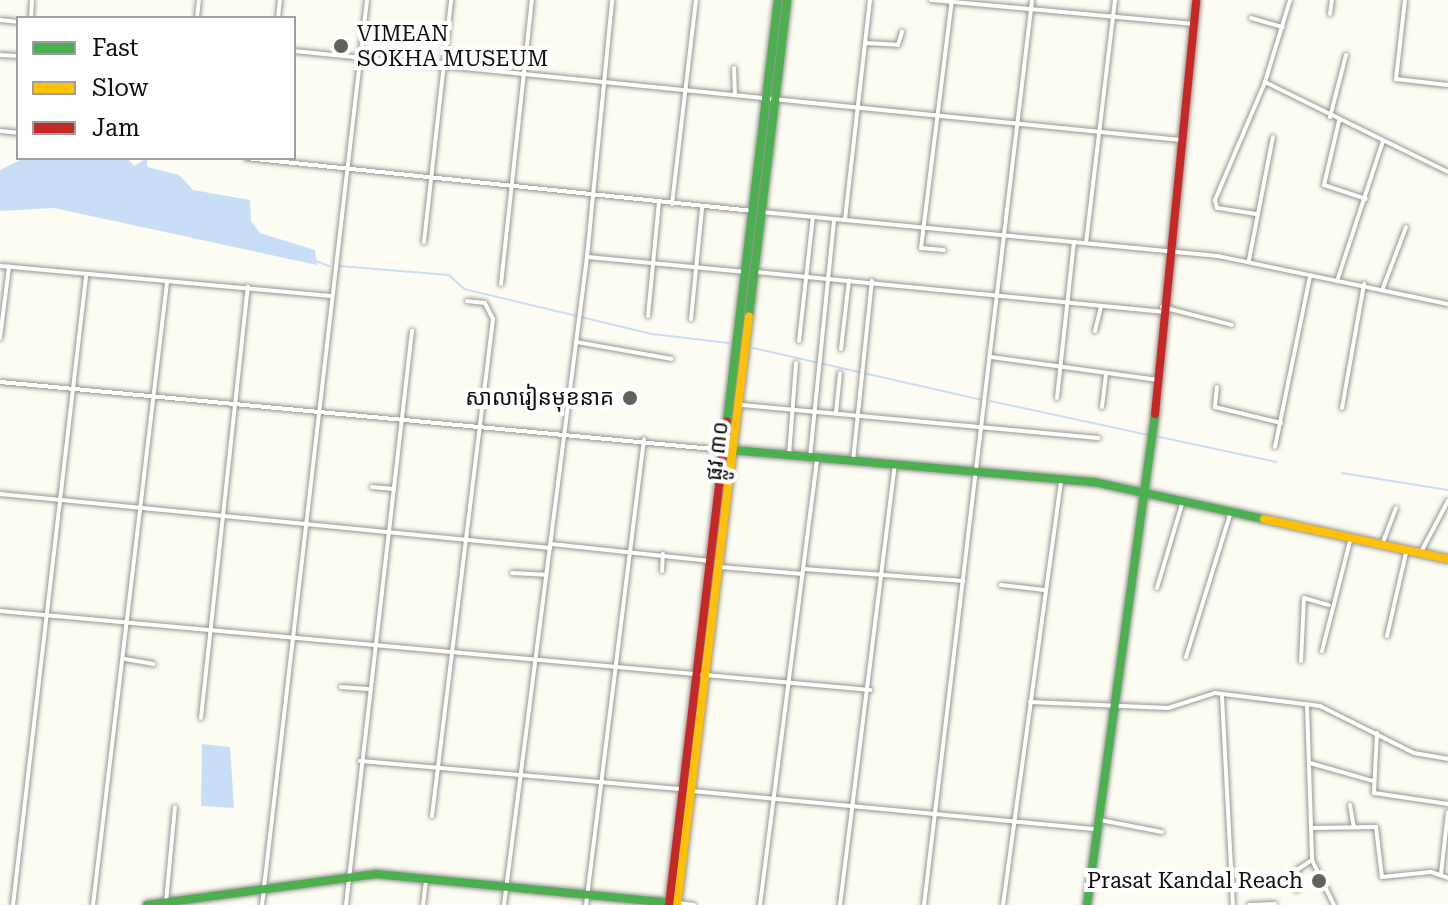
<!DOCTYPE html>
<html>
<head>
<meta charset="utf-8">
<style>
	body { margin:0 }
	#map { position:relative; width:1448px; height:905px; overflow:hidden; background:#fcfcf2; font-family:"Roboto Serif","Noto Sans Khmer",serif }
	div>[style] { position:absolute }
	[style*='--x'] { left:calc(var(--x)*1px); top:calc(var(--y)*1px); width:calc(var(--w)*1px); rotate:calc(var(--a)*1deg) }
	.water>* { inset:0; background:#c8def6 }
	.stream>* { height:2px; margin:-1px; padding:0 1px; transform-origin:1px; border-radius:1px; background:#c8def6 }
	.roads { filter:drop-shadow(0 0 2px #959591) drop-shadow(0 0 2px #959591) }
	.street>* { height:4px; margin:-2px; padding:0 2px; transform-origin:2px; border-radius:2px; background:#fffffd }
	.fast>* { height:8px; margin:-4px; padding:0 4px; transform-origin:4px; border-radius:4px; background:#4caf50 }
	.slow>* { height:8px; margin:-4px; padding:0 4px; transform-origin:4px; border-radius:4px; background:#ffc107 }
	.jam>* { height:8px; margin:-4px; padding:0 4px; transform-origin:4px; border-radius:4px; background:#c62828 }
	.dots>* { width:22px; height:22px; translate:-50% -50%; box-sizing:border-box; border:4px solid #fff; border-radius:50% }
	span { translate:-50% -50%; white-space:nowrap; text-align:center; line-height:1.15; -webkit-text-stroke:8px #fff; paint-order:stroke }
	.poi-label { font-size:22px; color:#0e0e0e }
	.left { translate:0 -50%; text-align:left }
	.right { translate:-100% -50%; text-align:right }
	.street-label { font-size:22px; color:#0e0e0e }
	.legend { position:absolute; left:16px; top:16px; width:280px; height:144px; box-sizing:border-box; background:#fff; border:2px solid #9f9f9f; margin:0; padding:10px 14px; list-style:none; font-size:24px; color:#0e0e0e }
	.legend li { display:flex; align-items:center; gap:16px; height:40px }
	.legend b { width:40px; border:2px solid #9f9f9f }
</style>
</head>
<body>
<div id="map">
	<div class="water">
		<div style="clip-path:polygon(25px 158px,127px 158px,134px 166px,147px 158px,147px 167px,179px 175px,193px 190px,250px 200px,251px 221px,260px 233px,315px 250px,317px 265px,54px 208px,0 211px,0 170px)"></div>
		<div style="clip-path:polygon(202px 744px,230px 747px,234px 808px,201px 806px)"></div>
	</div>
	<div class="stream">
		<div style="--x:316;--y:261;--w:14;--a:21"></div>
		<div style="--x:339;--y:266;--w:110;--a:4.7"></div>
		<div style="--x:449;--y:275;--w:21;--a:43"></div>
		<div style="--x:464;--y:289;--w:193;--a:13.5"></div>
		<div style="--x:652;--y:334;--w:77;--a:6.8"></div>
		<div style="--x:753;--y:348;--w:234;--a:12.8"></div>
		<div style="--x:990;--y:401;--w:163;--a:12.1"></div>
		<div style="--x:1155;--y:436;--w:124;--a:12.1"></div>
		<div style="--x:1342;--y:473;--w:107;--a:9.1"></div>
	</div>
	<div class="roads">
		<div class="street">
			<div style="--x:931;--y:0;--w:264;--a:5.2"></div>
			<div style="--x:1405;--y:0;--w:80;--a:96.5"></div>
			<div style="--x:1396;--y:79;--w:52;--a:6.6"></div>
			<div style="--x:1330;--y:14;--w:14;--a:-82"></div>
			<div style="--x:31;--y:18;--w:18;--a:-87"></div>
			<div style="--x:197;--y:18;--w:18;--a:-84"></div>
			<div style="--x:278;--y:18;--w:18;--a:-84"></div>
			<div style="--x:1251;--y:18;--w:33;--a:16"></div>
			<div style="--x:0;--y:20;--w:18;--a:6"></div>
			<div style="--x:865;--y:43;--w:33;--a:3"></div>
			<div style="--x:898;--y:45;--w:14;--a:-73"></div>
			<div style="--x:294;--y:51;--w:891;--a:5.73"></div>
			<div style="--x:0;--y:55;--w:18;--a:3"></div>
			<div style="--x:734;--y:68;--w:26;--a:88"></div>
			<div style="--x:1265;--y:82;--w:204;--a:26.2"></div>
			<div style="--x:1330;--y:117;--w:64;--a:-75.5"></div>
			<div style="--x:1339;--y:121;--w:66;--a:103.2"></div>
			<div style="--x:1324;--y:185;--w:44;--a:18.4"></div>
			<div style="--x:0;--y:131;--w:18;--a:6"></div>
			<div style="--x:246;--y:158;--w:510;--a:5.97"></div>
			<div style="--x:672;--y:204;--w:205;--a:-83.3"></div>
			<div style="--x:762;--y:212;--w:458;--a:5.5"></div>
			<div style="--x:1218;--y:256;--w:235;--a:11.8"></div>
			<div style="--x:1256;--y:214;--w:39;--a:-171"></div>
			<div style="--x:1217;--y:208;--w:8;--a:-104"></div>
			<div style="--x:1215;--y:200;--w:128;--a:-67"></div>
			<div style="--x:1265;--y:82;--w:86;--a:-73"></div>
			<div style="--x:845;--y:219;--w:220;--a:-83.5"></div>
			<div style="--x:424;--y:242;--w:244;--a:-83.6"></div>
			<div style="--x:1086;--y:243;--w:245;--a:-83.2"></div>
			<div style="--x:944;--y:250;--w:23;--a:-175"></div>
			<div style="--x:921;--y:248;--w:250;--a:-82.9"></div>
			<div style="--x:587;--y:257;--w:160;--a:5.4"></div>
			<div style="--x:1249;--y:260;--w:125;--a:-79"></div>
			<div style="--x:0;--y:266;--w:333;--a:5.2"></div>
			<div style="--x:756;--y:272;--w:408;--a:5.6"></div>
			<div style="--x:1338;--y:278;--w:144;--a:-71.8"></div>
			<div style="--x:501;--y:284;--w:286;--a:-83.8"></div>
			<div style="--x:1383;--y:288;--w:65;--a:-69.3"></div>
			<div style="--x:1162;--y:307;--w:72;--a:14.4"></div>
			<div style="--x:648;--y:316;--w:115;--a:-84.5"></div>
			<div style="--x:691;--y:319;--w:112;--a:-84.3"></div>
			<div style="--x:1095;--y:331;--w:25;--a:-76"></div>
			<div style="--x:0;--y:338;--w:72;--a:-82.8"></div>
			<div style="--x:799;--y:341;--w:125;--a:-83.6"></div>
			<div style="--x:576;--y:342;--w:97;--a:10"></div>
			<div style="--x:841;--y:349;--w:69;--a:-83.4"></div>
			<div style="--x:991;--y:357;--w:169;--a:7.8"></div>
			<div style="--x:0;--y:382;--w:727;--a:5.37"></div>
			<div style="--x:1217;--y:387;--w:20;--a:96"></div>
			<div style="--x:1215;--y:407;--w:68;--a:13.6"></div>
			<div style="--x:1057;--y:398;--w:157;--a:-83.8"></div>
			<div style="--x:741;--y:405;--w:359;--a:5.3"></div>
			<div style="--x:1102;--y:407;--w:33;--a:-83"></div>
			<div style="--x:1342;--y:408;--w:126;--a:-79.9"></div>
			<div style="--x:836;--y:413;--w:40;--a:-84.3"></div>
			<div style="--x:1275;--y:447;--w:175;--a:-78.4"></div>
			<div style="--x:789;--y:455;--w:92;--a:-85.6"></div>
			<div style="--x:810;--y:457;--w:239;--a:-84.2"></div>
			<div style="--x:853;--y:461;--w:181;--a:-84"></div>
			<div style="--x:372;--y:487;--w:22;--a:5"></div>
			<div style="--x:0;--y:494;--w:553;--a:5.61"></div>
			<div style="--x:1383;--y:542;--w:36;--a:-69"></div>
			<div style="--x:551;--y:544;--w:160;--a:6.1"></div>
			<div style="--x:1421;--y:552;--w:58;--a:-62.1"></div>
			<div style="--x:720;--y:567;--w:83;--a:4.8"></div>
			<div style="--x:804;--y:569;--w:160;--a:4.3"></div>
			<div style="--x:662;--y:571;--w:17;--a:-87"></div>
			<div style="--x:512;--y:573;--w:33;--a:3"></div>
			<div style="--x:1001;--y:585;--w:43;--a:6.6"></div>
			<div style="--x:1157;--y:588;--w:91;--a:-73.4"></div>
			<div style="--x:0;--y:611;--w:874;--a:5.19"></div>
			<div style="--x:1387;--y:636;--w:89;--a:-77.1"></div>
			<div style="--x:1322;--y:651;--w:118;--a:-75.7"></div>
			<div style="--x:1186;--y:657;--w:152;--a:-72.8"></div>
			<div style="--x:125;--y:659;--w:29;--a:10"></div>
			<div style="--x:1301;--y:661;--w:63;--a:-87.3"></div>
			<div style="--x:1304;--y:598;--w:26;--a:16"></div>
			<div style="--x:341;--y:687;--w:27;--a:4"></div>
			<div style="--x:1222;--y:696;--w:209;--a:87"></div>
			<div style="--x:1030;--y:702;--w:138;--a:2.5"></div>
			<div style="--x:1168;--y:708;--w:49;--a:-17.7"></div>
			<div style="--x:1215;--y:693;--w:106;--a:7.1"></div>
			<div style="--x:1320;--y:706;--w:105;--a:26.6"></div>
			<div style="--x:1414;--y:753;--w:35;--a:10"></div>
			<div style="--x:1307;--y:706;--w:154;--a:88.1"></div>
			<div style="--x:1312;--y:860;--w:50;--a:63.9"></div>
			<div style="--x:201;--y:718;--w:434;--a:-83.8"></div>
			<div style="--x:1377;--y:733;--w:60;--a:92.9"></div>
			<div style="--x:1374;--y:793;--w:75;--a:8.5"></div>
			<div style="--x:360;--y:761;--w:324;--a:5"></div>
			<div style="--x:1310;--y:763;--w:66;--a:15.9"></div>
			<div style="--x:692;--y:791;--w:406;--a:5.4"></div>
			<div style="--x:1350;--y:805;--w:22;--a:80"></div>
			<div style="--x:432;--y:816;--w:501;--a:-83"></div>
			<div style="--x:493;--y:319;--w:18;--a:-117"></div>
			<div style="--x:485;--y:303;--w:18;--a:-174"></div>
			<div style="--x:1100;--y:820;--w:63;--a:11"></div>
			<div style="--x:1312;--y:828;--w:64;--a:-0.9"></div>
			<div style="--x:1376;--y:827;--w:50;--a:83.2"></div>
			<div style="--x:1382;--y:877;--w:49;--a:-5.8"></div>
			<div style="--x:1431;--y:872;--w:18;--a:19"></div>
			<div style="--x:1441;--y:874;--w:62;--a:-83.6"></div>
			<div style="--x:1297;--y:890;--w:20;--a:-90"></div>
			<div style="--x:1297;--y:870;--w:18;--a:-34"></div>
			<div style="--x:166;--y:902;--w:95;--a:-84.6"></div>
			<div style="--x:678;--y:903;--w:16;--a:7"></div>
			<div style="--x:13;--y:905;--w:632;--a:-83.37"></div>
			<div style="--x:93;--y:905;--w:626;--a:-83.22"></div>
			<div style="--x:262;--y:905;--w:911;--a:-83.38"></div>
			<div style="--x:346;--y:905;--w:578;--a:-83.44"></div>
			<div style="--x:423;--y:905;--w:25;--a:-83"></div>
			<div style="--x:504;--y:905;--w:653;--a:-82.7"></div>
			<div style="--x:587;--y:257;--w:258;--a:-84.4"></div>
			<div style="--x:586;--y:905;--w:469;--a:-82.9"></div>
			<div style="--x:760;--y:905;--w:451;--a:-82.7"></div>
			<div style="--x:840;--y:905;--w:444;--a:-82.9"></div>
			<div style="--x:924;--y:905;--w:911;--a:-83.19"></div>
			<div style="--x:1003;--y:905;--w:430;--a:-82.2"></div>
			<div style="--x:1249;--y:905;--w:26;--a:-2"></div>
		</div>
		<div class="fast">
			<div style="--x:749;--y:316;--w:318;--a:-83.1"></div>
			<div style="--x:727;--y:421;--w:424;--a:-83.1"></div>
			<div style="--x:733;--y:450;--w:362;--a:5.1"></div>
			<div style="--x:1094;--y:482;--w:174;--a:12.3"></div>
			<div style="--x:147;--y:905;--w:231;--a:-7.7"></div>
			<div style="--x:376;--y:874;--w:295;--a:5.6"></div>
			<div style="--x:1087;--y:905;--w:496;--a:-82.1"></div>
		</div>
		<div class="slow">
			<div style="--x:1264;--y:519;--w:188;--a:12.3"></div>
			<div style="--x:677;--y:905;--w:593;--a:-83.03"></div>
		</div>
		<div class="jam">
			<div style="--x:1155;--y:414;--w:416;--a:-84.3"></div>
			<div style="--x:669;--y:905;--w:487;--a:-83.2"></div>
		</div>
	</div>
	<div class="dots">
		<div style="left:341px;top:46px;background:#61615e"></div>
		<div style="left:630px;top:398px;background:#61615e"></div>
		<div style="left:1319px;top:881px;background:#61615e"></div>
	</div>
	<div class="poi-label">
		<span class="left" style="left:357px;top:46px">VIMEAN<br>SOKHA MUSEUM</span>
		<span class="right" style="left:614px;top:398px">សាលារៀនមុខនាគ</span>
		<span class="right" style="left:1303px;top:881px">Prasat Kandal Reach</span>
	</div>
	<div class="street-label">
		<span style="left:717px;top:451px;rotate:-83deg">ផ្លូវ ៣០</span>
	</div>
	<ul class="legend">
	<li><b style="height:10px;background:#4caf50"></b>Fast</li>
	<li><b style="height:10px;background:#ffc107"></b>Slow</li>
	<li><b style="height:10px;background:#c62828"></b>Jam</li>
	</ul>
</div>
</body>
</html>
